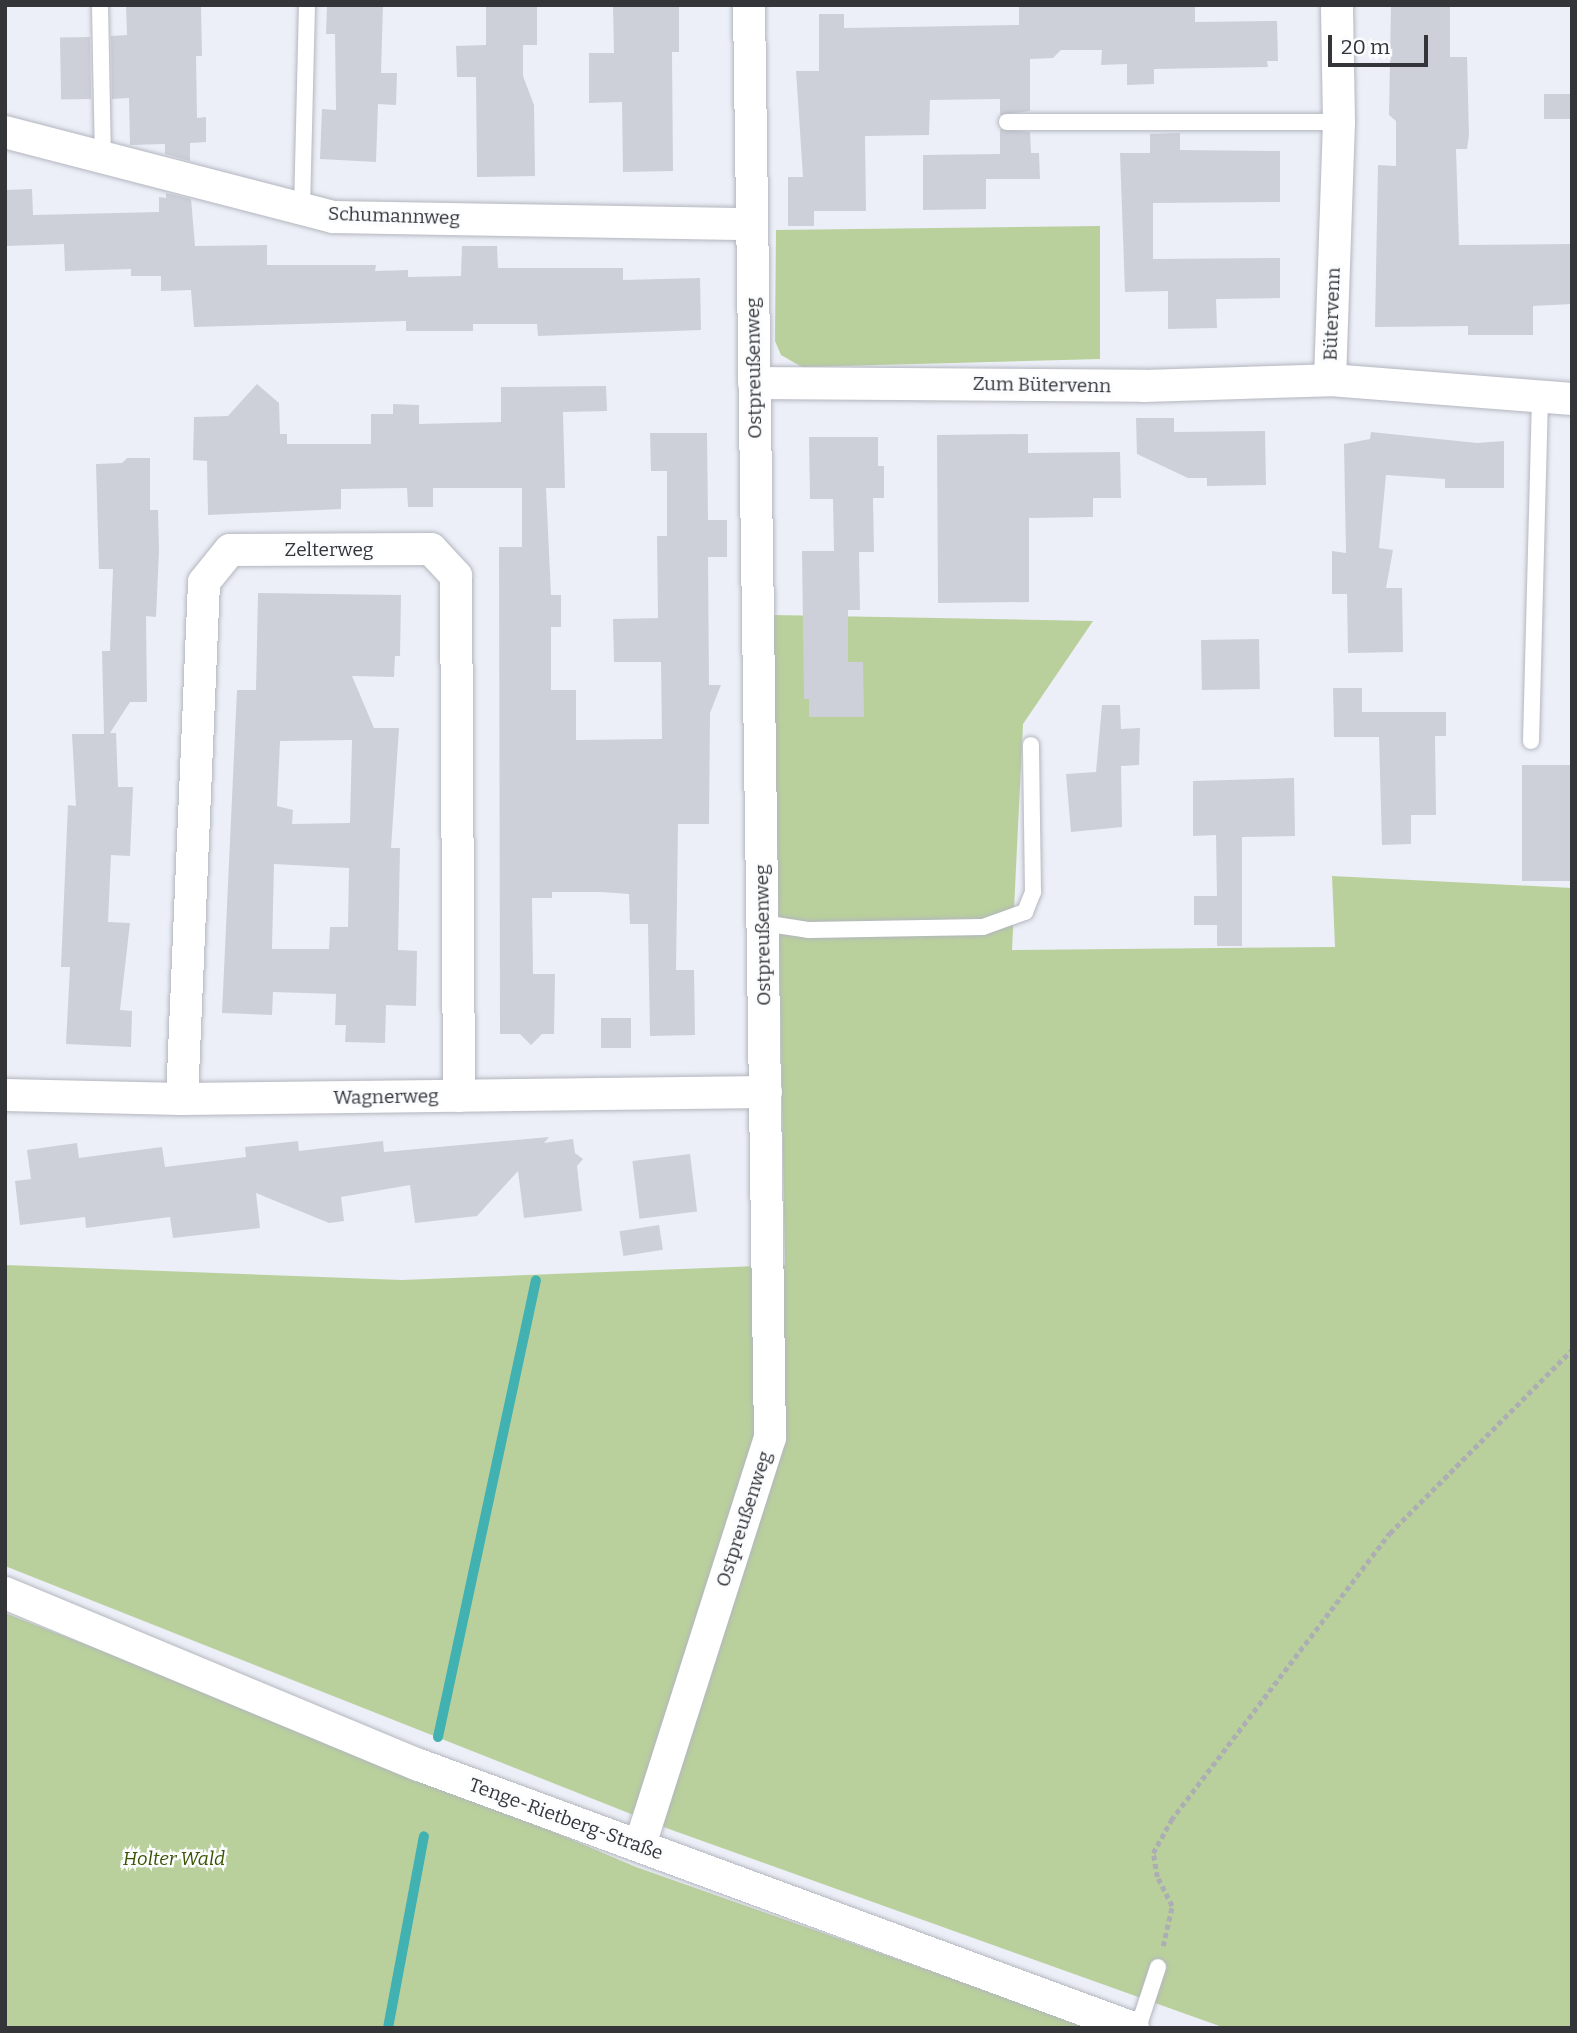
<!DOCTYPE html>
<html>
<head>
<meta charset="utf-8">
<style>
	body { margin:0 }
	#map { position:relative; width:1577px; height:2033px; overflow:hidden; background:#eceff7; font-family:Bitter,serif }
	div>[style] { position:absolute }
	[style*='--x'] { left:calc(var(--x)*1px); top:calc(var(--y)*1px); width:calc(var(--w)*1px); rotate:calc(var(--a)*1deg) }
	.green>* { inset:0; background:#b9d09c }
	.stream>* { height:10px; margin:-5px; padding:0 5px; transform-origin:5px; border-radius:5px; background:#41b1b1 }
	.building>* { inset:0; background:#cdd0d8; transform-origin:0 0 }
	.path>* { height:4.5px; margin-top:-2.25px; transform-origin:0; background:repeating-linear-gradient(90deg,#acaeb4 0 5px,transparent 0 8.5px) }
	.roads { filter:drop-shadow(0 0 2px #b3b6be) drop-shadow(0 0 2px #b3b6be) }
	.lane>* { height:16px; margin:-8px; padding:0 8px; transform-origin:8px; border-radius:8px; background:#fff }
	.street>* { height:32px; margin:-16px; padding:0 16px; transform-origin:16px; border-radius:16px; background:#fff }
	span { translate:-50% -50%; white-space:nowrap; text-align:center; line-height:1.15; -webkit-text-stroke:5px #fbfcfe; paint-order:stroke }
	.street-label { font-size:19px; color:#343538 }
	.park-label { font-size:19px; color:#3a5302; font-style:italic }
	.frame { position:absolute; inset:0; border:7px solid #343538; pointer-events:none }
	.scale { position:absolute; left:1328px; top:35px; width:100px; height:32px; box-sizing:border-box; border:4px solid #343538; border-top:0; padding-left:9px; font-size:21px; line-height:24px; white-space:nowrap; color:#343538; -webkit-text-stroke:5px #fbfcfe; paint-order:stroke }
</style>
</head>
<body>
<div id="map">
	<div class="green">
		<div style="clip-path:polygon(1100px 226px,1100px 359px,802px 367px,781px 355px,775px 341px,776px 230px)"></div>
		<div style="clip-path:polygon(773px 615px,1093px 621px,1023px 724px,1012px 950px,1335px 947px,1332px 876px,1572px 888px,1572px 2028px,1225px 2028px,669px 1829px,5px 1566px,5px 1265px,402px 1280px,785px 1265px)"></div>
		<div style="clip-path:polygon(5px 1613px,439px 1783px,636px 1867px,1092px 2028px,5px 2028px)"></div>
	</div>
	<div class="stream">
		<div style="--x:438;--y:1737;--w:467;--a:-77.9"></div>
		<div style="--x:388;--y:2028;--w:195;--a:-79.4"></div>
	</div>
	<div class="building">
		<div style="clip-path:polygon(126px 5px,201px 7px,202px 56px,196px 56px,197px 118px,206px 117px,206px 142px,190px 143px,190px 161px,165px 154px,165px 144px,130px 145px,129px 98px,112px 99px,111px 36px,127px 35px)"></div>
		<div style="clip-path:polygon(327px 5px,383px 5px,381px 73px,397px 73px,396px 105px,378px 104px,376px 162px,320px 159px,322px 109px,336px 110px,335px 34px,326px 34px)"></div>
		<div style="clip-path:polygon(486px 5px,537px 5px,537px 45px,523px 45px,523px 76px,534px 105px,535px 176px,477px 177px,476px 77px,457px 77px,456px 46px,486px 45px)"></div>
		<div style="clip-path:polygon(613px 5px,679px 5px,679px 52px,672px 52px,673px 171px,623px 172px,622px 102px,589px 103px,589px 53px,614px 53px)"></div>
		<div style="clip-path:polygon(1019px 5px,1195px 6px,1195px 22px,1277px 21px,1278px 61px,1267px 61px,1268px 67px,1154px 69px,1154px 84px,1127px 85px,1127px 64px,1101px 65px,1102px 50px,1061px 50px,1053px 58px,1030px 59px,1030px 111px,1000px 115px,1000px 99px,930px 100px,929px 135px,865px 136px,866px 211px,814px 211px,814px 226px,788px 226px,788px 177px,803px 177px,796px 71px,819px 71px,819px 14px,844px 14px,844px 28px,1019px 25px)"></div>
		<div style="clip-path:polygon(1391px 5px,1450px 5px,1450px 57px,1467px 57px,1469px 135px,1467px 149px,1456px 149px,1459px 245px,1572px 244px,1572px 304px,1533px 306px,1533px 335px,1468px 335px,1468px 326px,1375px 327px,1378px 165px,1396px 166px,1396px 121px,1389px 115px)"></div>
		<div style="left:90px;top:37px;width:62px;height:30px;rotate:89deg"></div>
		<div style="left:1544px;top:94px;width:28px;height:25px"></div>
		<div style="clip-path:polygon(1000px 129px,1030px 132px,1031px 153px,1039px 153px,1040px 179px,986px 179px,986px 209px,923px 210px,923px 155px,1000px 154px)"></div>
		<div style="clip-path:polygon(1180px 133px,1180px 150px,1280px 151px,1280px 202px,1153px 203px,1153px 259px,1280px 258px,1280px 298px,1216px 299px,1217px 328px,1168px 329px,1168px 291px,1125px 292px,1120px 153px,1150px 153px,1150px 134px)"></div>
		<div style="clip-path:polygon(32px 189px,33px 215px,159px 212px,159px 197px,166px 198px,166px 193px,191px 199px,195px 246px,267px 245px,267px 265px,376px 265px,375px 271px,408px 270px,408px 277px,461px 276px,462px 246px,497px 246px,498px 268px,623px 268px,623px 280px,700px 278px,701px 330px,538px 336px,537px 324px,473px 324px,473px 331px,406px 331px,406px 321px,194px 327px,191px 290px,161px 291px,161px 276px,131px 276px,131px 269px,65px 271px,64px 244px,5px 246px,5px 190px)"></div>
		<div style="clip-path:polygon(257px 384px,279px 403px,280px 434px,287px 434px,287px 444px,371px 444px,371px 414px,393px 414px,393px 404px,419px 405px,419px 424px,501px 422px,501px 387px,606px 386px,607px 411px,563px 412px,565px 488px,546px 488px,551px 595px,561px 595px,561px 627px,551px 627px,551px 690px,576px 690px,576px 740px,662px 739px,661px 662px,614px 662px,613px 619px,658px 618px,657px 536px,667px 536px,667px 471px,651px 471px,650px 433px,707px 433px,708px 520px,727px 520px,727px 557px,708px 557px,709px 685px,721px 685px,710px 713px,709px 824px,678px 824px,676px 970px,694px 970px,695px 1035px,650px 1036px,648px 924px,630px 924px,629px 894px,601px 892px,552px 892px,552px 898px,532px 898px,533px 974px,555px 974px,554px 1034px,542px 1034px,531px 1045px,520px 1034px,500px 1034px,499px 547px,522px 547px,522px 488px,433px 488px,433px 507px,408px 507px,407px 488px,341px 489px,341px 509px,208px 515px,207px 461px,193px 460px,194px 417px,228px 416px)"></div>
		<div style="clip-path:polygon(1136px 418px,1174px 418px,1174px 432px,1265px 431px,1266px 485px,1207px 486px,1207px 478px,1188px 478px,1137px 454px)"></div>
		<div style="clip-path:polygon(1371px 432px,1477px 443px,1504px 441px,1504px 488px,1445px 488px,1445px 479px,1386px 475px,1379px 548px,1393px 550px,1386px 588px,1402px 588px,1403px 652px,1348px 653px,1347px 594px,1332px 594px,1332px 551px,1346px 553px,1344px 444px,1370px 439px)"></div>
		<div style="clip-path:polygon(1028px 434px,1028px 453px,1120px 452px,1121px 498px,1093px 498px,1093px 517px,1029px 518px,1029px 602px,938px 603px,937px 435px)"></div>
		<div style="clip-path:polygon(809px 437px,878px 437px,878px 466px,884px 466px,884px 498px,873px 498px,874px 552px,859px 552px,860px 610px,848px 610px,848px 662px,863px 662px,864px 717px,809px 717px,809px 699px,804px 699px,802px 551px,834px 551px,833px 499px,810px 499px)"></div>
		<div style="clip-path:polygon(127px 458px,150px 458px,150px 510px,158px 510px,159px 551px,156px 617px,146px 616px,147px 702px,130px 702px,110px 733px,116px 733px,118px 787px,133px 787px,130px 856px,111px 855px,108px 922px,130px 923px,120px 1010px,132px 1011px,131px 1047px,66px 1044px,70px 967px,61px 967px,68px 805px,76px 806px,72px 734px,104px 734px,102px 651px,110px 651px,113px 569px,99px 569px,96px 464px,122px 463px)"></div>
		<div style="clip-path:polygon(evenodd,258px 593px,401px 595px,400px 656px,395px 656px,394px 677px,352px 676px,374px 728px,399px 728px,391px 848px,400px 848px,398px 950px,417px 951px,416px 1006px,386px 1005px,385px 1043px,345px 1042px,346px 1025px,335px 1025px,336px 994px,273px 992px,272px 1015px,222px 1013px,237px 690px,256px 690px,258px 593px,352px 740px,350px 823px,292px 824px,293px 810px,277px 806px,280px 741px,352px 740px,258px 593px,274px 864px,349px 868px,348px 927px,330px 927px,329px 949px,272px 949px,274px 864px)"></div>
		<div style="left:1259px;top:639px;width:50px;height:58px;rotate:89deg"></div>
		<div style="clip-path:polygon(1333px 688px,1362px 688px,1362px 712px,1446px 712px,1446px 736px,1435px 736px,1436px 815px,1411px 815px,1411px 844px,1382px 845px,1379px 737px,1334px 737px)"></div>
		<div style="clip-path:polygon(1102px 705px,1120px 705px,1121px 729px,1140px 728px,1139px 765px,1121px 766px,1122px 827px,1071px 832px,1066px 774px,1096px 772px)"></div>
		<div style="left:1572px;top:765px;width:116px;height:50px;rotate:90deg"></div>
		<div style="clip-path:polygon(1294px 778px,1295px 836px,1242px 837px,1242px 946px,1217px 946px,1217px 925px,1194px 925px,1194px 896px,1217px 896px,1216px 835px,1193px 836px,1193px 781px)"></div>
		<div style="left:601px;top:1018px;width:30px;height:30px"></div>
		<div style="clip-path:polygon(549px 1137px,544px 1143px,573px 1139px,575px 1153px,583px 1159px,577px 1166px,582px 1211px,524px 1218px,518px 1171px,477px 1216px,415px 1223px,410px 1185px,341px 1197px,344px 1221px,329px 1223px,256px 1193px,260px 1228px,173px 1238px,170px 1217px,86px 1228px,85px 1217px,20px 1225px,15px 1181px,31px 1179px,27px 1150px,77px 1143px,79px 1158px,162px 1147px,165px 1167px,246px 1157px,245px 1147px,298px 1141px,299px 1151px,383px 1141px,384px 1152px)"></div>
		<div style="left:690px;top:1154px;width:58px;height:58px;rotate:83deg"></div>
		<div style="left:659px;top:1225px;width:25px;height:40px;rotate:81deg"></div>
	</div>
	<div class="path">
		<div style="--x:1163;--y:1946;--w:41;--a:-77.3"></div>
		<div style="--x:1172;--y:1906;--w:33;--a:-117"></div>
		<div style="--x:1157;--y:1877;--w:24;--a:-99"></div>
		<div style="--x:1153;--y:1853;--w:38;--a:-61"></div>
		<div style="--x:1171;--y:1820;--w:361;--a:-52.7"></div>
		<div style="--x:1390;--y:1533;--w:258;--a:-45.2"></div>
	</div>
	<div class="roads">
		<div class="lane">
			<div style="--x:100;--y:5;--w:152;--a:88.9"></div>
			<div style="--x:1007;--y:122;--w:332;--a:0"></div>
			<div style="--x:302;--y:209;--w:204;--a:-88.6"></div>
			<div style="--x:1531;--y:741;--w:345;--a:-88.5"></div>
			<div style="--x:763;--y:923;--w:47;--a:8.7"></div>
			<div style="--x:809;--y:930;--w:174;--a:-1"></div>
			<div style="--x:983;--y:927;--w:45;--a:-19.7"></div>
			<div style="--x:1025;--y:912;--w:22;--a:-68"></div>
			<div style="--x:1033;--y:892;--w:147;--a:-90.8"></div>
			<div style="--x:1138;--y:2028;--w:64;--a:-71.8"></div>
		</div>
		<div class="street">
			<div style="--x:5;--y:132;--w:339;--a:14.5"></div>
			<div style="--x:333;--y:217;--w:418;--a:1"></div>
			<div style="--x:1330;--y:380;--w:258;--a:-88"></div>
			<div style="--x:1339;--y:122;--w:117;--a:-91"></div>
			<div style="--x:754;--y:383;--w:390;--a:0.4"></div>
			<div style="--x:1144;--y:386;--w:186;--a:-1.8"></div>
			<div style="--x:1330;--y:380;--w:243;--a:4.5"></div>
			<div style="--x:5;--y:1095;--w:177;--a:1.3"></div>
			<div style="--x:182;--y:1099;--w:584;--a:-0.69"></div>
			<div style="--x:182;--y:1099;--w:517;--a:-87.56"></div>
			<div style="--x:204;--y:582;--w:41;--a:-50.9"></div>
			<div style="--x:230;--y:550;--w:201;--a:-0.3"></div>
			<div style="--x:431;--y:549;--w:37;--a:47"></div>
			<div style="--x:456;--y:576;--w:520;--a:89.67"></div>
			<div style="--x:5;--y:1593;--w:448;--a:22.6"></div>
			<div style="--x:419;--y:1765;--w:761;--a:20.22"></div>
			<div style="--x:640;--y:1845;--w:427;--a:-72.3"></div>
			<div style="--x:770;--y:1438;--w:1433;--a:-90.84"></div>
		</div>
	</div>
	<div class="street-label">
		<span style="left:394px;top:216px;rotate:2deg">Schumannweg</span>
		<span style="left:1332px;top:314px;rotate:-88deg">Bütervenn</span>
		<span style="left:754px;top:368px;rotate:-91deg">Ostpreußenweg</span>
		<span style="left:1042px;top:385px;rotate:1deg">Zum Bütervenn</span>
		<span style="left:329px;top:550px">Zelterweg</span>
		<span style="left:763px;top:935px;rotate:-91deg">Ostpreußenweg</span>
		<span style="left:386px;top:1097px;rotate:-1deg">Wagnerweg</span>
		<span style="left:744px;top:1519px;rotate:-72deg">Ostpreußenweg</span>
		<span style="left:566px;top:1819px;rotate:20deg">Tenge-Rietberg-Straße</span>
	</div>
	<div class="park-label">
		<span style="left:174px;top:1859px">Holter Wald</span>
	</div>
	<div class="frame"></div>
	<div class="scale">20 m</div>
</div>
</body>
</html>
